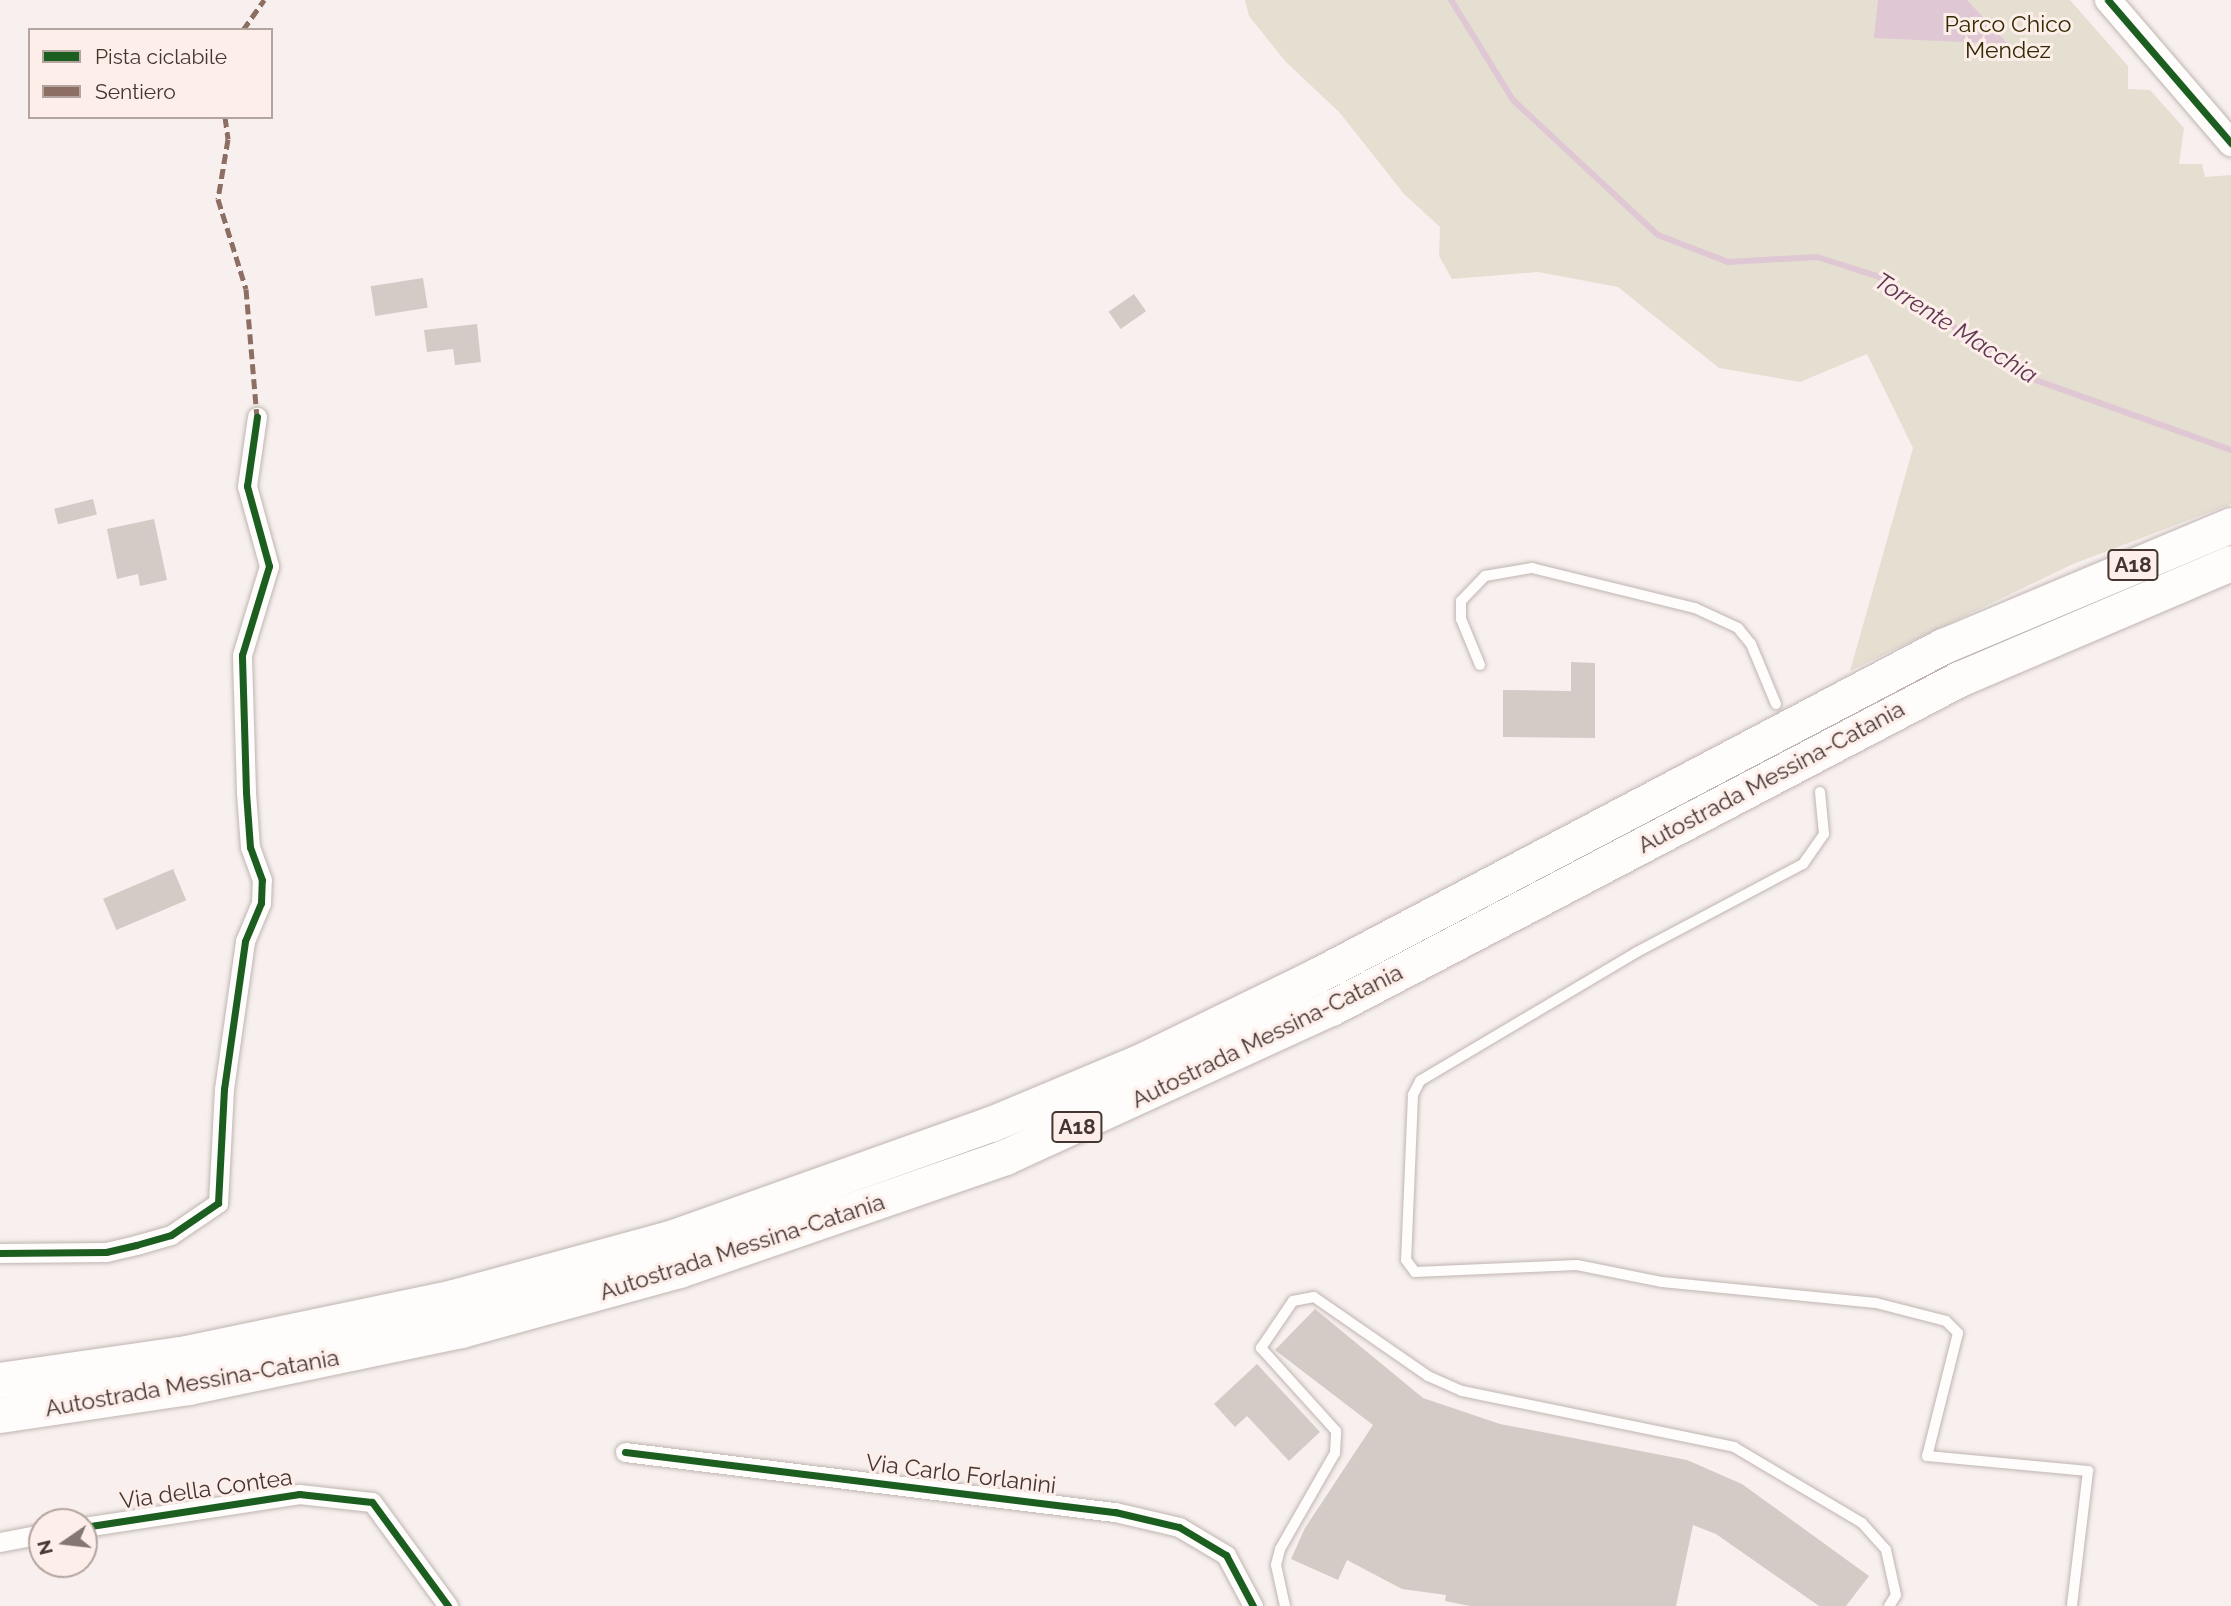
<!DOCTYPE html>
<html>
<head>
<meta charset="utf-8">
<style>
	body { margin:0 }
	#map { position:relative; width:2231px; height:1606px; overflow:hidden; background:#f8f0ee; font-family:Raleway,sans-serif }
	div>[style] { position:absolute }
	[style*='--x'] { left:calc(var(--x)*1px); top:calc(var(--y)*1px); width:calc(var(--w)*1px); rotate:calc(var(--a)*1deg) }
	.green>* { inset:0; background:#e5dfd2 }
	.water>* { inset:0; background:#dfc7d3 }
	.stream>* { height:6px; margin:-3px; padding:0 3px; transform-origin:3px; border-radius:3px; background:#dfc7d3 }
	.building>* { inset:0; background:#d3cbc5; transform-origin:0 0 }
	.roads { filter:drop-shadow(0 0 2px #bfb5b2) drop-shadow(0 0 2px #bfb5b2) }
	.lane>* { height:10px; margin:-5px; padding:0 5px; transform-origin:5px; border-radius:5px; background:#fefdfc }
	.street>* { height:19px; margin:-9.5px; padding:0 9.5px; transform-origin:9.5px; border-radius:9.5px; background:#fefdfc }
	.secondary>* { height:26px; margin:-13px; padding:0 13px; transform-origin:13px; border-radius:13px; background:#fefdfc }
	.highway>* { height:35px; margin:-17.5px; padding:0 17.5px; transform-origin:17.5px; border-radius:17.5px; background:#fefdfc }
	.quiet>* { height:5px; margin-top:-2.5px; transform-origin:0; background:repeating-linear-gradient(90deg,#8d6e63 0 10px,transparent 0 15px) }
	.cycleway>* { height:7px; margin:-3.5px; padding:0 3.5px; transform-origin:3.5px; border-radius:3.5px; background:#1b5e20 }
	span { translate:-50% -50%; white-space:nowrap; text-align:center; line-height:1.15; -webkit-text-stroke:6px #fdeee9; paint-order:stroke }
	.shield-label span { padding:2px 5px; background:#fdeee9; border:2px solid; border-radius:5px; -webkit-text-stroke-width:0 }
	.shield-label { font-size:21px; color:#443531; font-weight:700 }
	.park-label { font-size:23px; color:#352b02 }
	.street-label { font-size:23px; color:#443531 }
	.water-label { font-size:24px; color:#603652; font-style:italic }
	.legend { position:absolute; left:28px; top:28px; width:245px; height:91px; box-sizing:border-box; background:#fdeee9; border:2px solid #b3a49f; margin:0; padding:9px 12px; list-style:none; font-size:21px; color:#443531 }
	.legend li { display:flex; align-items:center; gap:14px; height:35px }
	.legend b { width:35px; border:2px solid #b3a49f }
	.north { position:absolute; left:28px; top:1508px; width:70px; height:70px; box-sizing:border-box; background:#fdeee9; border:2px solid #b3a49f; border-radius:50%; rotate:256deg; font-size:19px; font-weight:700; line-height:28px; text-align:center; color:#443531 }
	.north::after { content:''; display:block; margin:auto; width:24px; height:32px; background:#837673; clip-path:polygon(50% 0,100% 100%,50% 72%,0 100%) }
</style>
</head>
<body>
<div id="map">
	<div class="green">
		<div style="clip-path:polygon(1245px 0,2070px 0,2128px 66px,2128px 89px,2150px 90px,2184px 128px,2179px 164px,2202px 164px,2205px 177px,2231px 175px,2231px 504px,2073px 564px,1850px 671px,1913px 448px,1867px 354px,1800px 382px,1719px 368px,1618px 287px,1538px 272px,1452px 279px,1439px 256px,1440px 227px,1404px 194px,1340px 113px,1285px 61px,1249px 16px)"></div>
	</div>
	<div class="water">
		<div style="clip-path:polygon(1878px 0,1967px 0,2008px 44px,1874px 38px)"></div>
	</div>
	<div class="stream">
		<div style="--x:1451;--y:0;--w:118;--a:58.2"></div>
		<div style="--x:1513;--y:100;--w:198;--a:43"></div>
		<div style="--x:1658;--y:235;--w:75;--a:21.1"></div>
		<div style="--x:1728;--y:262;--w:89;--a:-3.2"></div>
		<div style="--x:1817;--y:257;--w:63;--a:17.6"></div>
		<div style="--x:1877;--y:276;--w:184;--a:33.7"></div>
		<div style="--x:2030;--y:378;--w:214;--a:19.7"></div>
	</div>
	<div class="building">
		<div style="left:423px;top:278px;width:30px;height:53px;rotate:81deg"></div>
		<div style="left:1134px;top:294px;width:21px;height:31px;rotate:55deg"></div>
		<div style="clip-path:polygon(477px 324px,481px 362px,455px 365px,453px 349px,427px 352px,424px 330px)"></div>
		<div style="left:93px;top:499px;width:16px;height:40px;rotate:76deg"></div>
		<div style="clip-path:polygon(154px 519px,167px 580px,140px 586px,138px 574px,117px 579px,107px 529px)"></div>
		<div style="clip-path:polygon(1571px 662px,1595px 663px,1595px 738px,1503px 737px,1503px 690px,1571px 691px)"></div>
		<div style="left:173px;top:869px;width:34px;height:76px;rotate:67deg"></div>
		<div style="clip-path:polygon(1315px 1309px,1423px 1398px,1500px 1424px,1687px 1460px,1742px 1484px,1869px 1576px,1846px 1606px,1819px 1606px,1716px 1534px,1693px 1525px,1676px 1606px,1470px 1606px,1445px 1601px,1446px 1595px,1402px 1589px,1347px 1560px,1338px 1580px,1291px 1559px,1305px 1528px,1373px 1425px,1275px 1350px)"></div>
		<div style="clip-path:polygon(1257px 1364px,1320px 1432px,1289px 1461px,1247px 1416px,1235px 1427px,1214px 1404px)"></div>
	</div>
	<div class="roads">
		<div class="lane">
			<div style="--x:1480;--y:665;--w:50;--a:-112.4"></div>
			<div style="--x:1461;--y:619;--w:18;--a:-90"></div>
			<div style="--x:1461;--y:601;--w:35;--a:-46"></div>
			<div style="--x:1485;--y:576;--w:48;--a:-9.7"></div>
			<div style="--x:1532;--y:568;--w:168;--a:13.8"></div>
			<div style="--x:1695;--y:608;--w:47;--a:24.9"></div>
			<div style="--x:1738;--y:628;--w:21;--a:51"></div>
			<div style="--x:1751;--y:644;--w:65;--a:67.4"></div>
			<div style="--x:1820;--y:792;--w:42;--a:84.6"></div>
			<div style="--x:1824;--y:834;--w:37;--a:125"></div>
			<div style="--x:1803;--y:864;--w:188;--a:152.1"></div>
			<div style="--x:1637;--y:952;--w:252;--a:149.3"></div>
			<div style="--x:1420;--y:1081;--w:16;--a:117"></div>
			<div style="--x:1413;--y:1095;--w:165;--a:92.4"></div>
			<div style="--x:1406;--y:1260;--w:15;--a:53"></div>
			<div style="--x:1415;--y:1272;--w:162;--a:-2.5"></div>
			<div style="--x:1577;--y:1265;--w:87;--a:11.3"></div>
			<div style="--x:1662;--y:1282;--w:215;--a:5.6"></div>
			<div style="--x:1876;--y:1303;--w:72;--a:14.4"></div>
			<div style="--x:1946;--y:1321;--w:17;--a:45"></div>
			<div style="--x:1958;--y:1333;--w:127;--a:104.1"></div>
			<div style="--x:1927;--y:1456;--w:162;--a:5.3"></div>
			<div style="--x:2088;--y:1471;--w:136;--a:96.8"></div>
			<div style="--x:1285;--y:1606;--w:42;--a:-102.4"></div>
			<div style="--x:1276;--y:1565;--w:16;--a:-76"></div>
			<div style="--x:1280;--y:1549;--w:111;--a:-60.2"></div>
			<div style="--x:1335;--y:1453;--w:22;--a:-87"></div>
			<div style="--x:1336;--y:1431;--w:112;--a:-132.1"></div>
			<div style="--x:1261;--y:1348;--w:57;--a:-55.8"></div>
			<div style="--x:1293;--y:1301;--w:21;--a:-11"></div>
			<div style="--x:1314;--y:1297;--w:139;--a:34.7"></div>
			<div style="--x:1428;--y:1376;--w:37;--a:24"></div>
			<div style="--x:1462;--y:1391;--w:278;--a:11.6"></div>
			<div style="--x:1734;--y:1447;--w:149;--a:30.7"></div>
			<div style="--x:1862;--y:1523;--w:36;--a:48"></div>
			<div style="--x:1886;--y:1550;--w:46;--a:77.5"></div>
			<div style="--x:1896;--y:1595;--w:13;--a:122"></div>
		</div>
		<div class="street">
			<div style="--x:0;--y:1253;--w:106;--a:-0.5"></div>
			<div style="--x:106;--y:1252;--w:31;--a:-13"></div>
			<div style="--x:136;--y:1245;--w:36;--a:-16"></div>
			<div style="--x:171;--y:1235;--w:57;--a:-34.2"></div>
			<div style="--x:218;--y:1203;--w:114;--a:-87"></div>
			<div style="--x:224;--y:1089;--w:149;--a:-81.9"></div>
			<div style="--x:245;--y:941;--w:41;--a:-67.2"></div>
			<div style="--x:261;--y:903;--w:23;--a:-88"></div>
			<div style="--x:262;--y:880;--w:35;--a:-110"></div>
			<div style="--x:250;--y:847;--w:55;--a:-94.2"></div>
			<div style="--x:246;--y:792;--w:137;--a:-91.7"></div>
			<div style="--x:242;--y:655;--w:93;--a:-73.1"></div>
			<div style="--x:269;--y:566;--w:83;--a:-105.4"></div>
			<div style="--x:247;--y:486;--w:70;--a:-81.8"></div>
			<div style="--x:625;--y:1452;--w:494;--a:7"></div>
			<div style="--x:1115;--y:1512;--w:66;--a:13.2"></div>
			<div style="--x:1179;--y:1527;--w:55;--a:30.8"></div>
			<div style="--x:1226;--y:1555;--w:58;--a:62.1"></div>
			<div style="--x:84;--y:1527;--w:218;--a:-8.7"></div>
			<div style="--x:299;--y:1494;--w:73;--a:6.3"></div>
			<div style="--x:372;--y:1502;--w:129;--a:53.8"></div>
			<div style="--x:0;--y:1542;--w:43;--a:-10.8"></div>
		</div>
		<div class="secondary">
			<div style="--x:2108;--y:0;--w:189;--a:49.3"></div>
		</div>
		<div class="highway">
			<div style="--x:0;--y:1380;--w:183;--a:-8.2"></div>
			<div style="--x:181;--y:1354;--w:278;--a:-11.8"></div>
			<div style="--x:453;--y:1297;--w:225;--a:-15.2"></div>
			<div style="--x:670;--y:1238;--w:341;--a:-19.6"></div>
			<div style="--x:991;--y:1124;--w:160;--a:-22.7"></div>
			<div style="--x:1139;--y:1062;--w:197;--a:-25.9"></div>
			<div style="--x:1316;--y:976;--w:709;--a:-27.76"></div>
			<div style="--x:1943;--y:646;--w:312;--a:-22.8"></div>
			<div style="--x:0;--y:1415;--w:190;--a:-8.5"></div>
			<div style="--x:188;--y:1387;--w:279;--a:-11.8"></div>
			<div style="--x:461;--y:1330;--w:226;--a:-15.4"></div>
			<div style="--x:679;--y:1270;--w:345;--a:-19.1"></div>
			<div style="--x:1005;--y:1157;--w:358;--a:-24.6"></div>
			<div style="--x:1331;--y:1008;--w:709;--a:-27.65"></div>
			<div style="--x:1959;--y:679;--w:296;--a:-23.1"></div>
		</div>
	</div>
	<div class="quiet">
		<div style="--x:243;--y:30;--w:37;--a:-55"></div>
		<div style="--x:225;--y:117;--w:22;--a:82"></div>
		<div style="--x:228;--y:139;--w:61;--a:99.5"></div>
		<div style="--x:218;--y:199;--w:94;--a:72.7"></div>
		<div style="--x:246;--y:289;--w:128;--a:85.1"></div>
	</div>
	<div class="cycleway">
		<div style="--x:2108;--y:0;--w:189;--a:49.3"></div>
		<div style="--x:0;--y:1253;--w:106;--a:-0.5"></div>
		<div style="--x:106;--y:1252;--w:31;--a:-13"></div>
		<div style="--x:136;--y:1245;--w:36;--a:-16"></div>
		<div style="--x:171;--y:1235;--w:57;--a:-34.2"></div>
		<div style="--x:218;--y:1203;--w:114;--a:-87"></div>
		<div style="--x:224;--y:1089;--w:149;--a:-81.9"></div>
		<div style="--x:245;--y:941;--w:41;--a:-67.2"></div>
		<div style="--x:261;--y:903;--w:23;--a:-88"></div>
		<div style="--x:262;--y:880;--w:35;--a:-110"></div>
		<div style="--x:250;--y:847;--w:55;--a:-94.2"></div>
		<div style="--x:246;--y:792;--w:137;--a:-91.7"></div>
		<div style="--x:242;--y:655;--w:93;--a:-73.1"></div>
		<div style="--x:269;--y:566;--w:83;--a:-105.4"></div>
		<div style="--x:247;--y:486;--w:70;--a:-81.8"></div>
		<div style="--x:625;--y:1452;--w:494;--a:7"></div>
		<div style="--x:1115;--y:1512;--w:66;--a:13.2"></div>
		<div style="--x:1179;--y:1527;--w:55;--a:30.8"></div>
		<div style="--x:1226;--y:1555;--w:58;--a:62.1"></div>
		<div style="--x:84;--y:1527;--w:218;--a:-8.7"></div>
		<div style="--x:299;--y:1494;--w:73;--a:6.3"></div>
		<div style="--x:372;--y:1502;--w:129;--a:53.8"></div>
	</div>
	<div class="shield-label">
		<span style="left:2133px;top:565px">A18</span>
		<span style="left:1077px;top:1127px">A18</span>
	</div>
	<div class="park-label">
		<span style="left:2008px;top:37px">Parco Chico<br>Mendez</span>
	</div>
	<div class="street-label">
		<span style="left:1771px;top:777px;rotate:-28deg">Autostrada Messina-Catania</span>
		<span style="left:1267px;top:1036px;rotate:-26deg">Autostrada Messina-Catania</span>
		<span style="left:742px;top:1247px;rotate:-18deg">Autostrada Messina-Catania</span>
		<span style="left:192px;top:1383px;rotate:-10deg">Autostrada Messina-Catania</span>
		<span style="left:961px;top:1474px;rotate:7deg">Via Carlo Forlanini</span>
		<span style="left:206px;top:1489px;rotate:-8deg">Via della Contea</span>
	</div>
	<div class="water-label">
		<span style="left:1956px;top:328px;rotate:32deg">Torrente Macchia</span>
	</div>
	<ul class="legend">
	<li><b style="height:9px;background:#1b5e20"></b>Pista ciclabile</li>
	<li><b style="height:9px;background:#8d6e63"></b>Sentiero</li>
	</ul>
	<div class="north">N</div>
</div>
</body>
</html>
